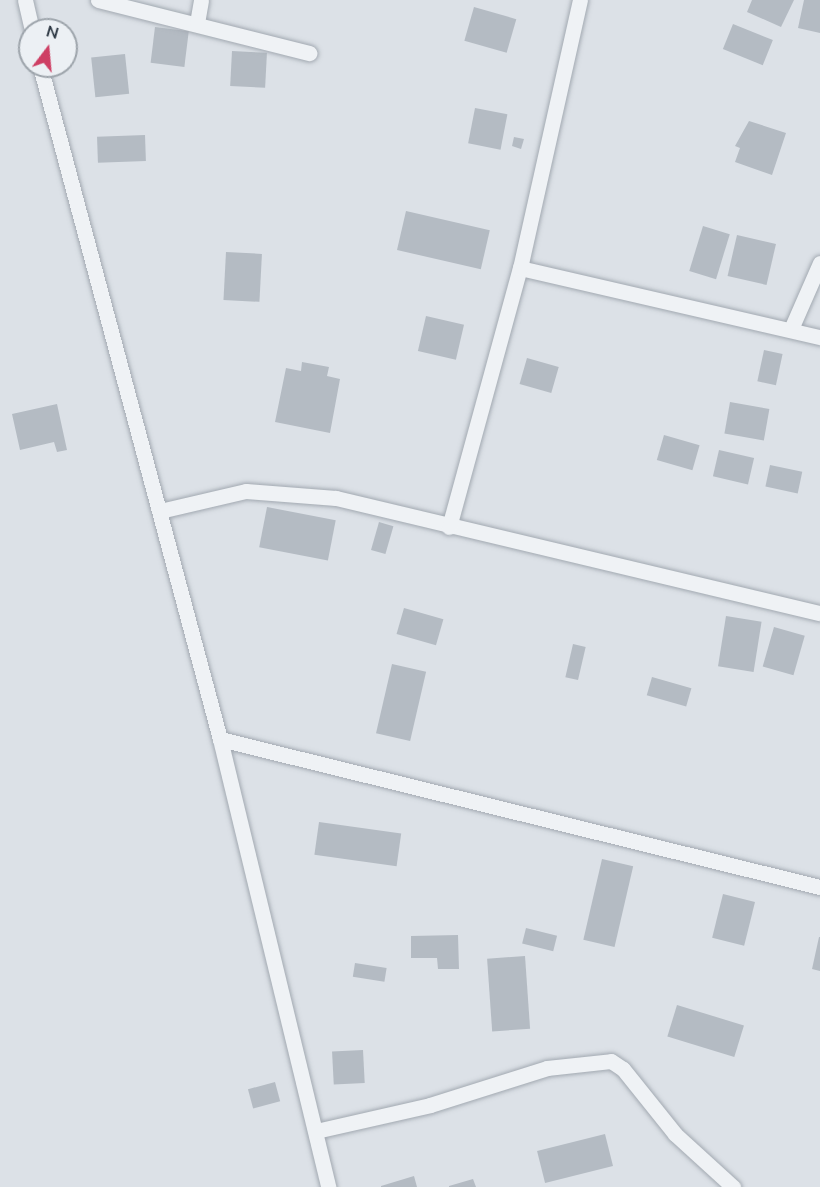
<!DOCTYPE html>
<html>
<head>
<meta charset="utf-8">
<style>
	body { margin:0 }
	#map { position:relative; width:820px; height:1187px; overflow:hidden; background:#dce1e7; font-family:"Nunito Sans",sans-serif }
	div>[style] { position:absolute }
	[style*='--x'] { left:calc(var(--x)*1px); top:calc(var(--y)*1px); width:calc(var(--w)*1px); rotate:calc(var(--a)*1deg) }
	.building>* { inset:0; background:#b4bbc3; transform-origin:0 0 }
	.roads { filter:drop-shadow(0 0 2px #a2a9b1) drop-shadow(0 0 2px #a2a9b1) }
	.street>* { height:15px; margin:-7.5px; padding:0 7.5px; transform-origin:7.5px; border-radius:7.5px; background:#eff2f5 }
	span { translate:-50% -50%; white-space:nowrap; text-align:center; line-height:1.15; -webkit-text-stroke:5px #ecf0f4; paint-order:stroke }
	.north { position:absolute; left:18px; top:18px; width:60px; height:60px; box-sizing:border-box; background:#ecf0f4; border:2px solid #9da4ab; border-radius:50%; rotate:16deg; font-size:16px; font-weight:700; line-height:24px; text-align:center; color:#26313d }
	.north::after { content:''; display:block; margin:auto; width:21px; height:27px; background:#ce3f64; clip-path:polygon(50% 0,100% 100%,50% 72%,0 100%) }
</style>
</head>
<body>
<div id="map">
	<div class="building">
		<div style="clip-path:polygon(752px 0,794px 0,781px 27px,747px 12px)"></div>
		<div style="clip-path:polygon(804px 0,820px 0,820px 33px,798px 28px)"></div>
		<div style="left:474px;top:7px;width:44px;height:35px;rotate:16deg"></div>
		<div style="left:733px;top:24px;width:43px;height:27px;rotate:22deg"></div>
		<div style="left:155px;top:27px;width:34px;height:36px;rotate:7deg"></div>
		<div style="left:232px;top:51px;width:35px;height:35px;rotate:3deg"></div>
		<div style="left:125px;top:54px;width:40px;height:34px;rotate:84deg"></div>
		<div style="left:475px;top:108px;width:33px;height:36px;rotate:11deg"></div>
		<div style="clip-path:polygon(749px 121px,786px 133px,772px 175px,735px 162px,740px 148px,735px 146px)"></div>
		<div style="left:145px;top:135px;width:26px;height:48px;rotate:88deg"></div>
		<div style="clip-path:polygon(514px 137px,524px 139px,521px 149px,512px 146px)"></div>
		<div style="left:406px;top:211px;width:86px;height:40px;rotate:13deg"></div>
		<div style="left:703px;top:226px;width:28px;height:47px;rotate:17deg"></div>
		<div style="left:737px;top:235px;width:40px;height:42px;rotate:13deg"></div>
		<div style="left:226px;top:252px;width:36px;height:48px;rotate:3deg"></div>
		<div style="left:426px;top:316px;width:39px;height:36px;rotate:13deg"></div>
		<div style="left:764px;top:350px;width:19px;height:32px;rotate:12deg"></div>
		<div style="left:527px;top:358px;width:33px;height:27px;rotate:16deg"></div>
		<div style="clip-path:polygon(302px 362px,329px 367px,327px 376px,340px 379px,330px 433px,275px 422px,286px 368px,301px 371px)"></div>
		<div style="left:730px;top:402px;width:40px;height:32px;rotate:10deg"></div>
		<div style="clip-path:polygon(57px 404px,67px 450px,57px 452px,54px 442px,20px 450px,12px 414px)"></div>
		<div style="left:664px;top:435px;width:37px;height:26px;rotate:16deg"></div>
		<div style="left:719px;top:450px;width:36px;height:27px;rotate:13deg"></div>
		<div style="left:770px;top:465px;width:33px;height:22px;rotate:12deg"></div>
		<div style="left:267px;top:507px;width:70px;height:41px;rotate:11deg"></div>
		<div style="left:379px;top:522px;width:15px;height:29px;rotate:16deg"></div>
		<div style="left:404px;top:608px;width:41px;height:27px;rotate:16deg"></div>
		<div style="left:726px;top:616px;width:36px;height:51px;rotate:9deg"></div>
		<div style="left:774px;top:627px;width:32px;height:41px;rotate:16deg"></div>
		<div style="left:573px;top:644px;width:13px;height:34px;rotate:13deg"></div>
		<div style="left:392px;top:664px;width:35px;height:71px;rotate:13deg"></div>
		<div style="left:652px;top:677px;width:41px;height:19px;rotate:16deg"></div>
		<div style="left:319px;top:822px;width:83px;height:33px;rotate:8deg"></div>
		<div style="left:602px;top:859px;width:32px;height:83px;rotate:13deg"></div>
		<div style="left:723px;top:894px;width:33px;height:45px;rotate:14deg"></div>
		<div style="left:526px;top:928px;width:32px;height:16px;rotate:14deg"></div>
		<div style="clip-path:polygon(458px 935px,459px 969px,438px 969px,437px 958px,411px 958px,411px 936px)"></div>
		<div style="clip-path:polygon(819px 937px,820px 937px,820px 971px,812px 969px)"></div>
		<div style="left:525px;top:956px;width:73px;height:38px;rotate:86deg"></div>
		<div style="left:355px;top:963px;width:32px;height:14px;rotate:9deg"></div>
		<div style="left:677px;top:1005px;width:70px;height:33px;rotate:17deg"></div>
		<div style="left:363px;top:1050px;width:33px;height:31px;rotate:87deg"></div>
		<div style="left:275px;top:1082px;width:20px;height:28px;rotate:75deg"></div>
		<div style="left:605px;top:1134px;width:33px;height:70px;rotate:76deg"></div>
		<div style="clip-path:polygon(414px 1176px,417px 1187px,381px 1187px,381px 1186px)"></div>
		<div style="clip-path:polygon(473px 1179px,476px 1187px,449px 1187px,449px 1186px)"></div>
	</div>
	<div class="roads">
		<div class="street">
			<div style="--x:25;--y:0;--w:31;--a:77"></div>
			<div style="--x:98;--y:0;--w:218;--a:14.1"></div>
			<div style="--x:197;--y:23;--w:23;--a:-80"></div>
			<div style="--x:40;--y:66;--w:697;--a:75.03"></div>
			<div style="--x:220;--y:739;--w:461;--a:76.4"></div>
			<div style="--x:520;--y:268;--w:308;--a:13"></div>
			<div style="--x:791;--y:329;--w:72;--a:-66.3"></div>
			<div style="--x:160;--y:511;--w:88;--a:-13.1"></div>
			<div style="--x:246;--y:491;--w:90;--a:4.4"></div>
			<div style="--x:336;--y:498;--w:497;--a:13.4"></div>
			<div style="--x:449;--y:527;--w:269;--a:-74.7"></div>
			<div style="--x:520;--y:268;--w:275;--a:-77.4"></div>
			<div style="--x:220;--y:739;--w:618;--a:13.86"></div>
			<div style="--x:316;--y:1131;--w:117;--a:-12.8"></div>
			<div style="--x:430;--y:1105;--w:123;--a:-17.5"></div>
			<div style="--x:547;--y:1068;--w:64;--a:-6.2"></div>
			<div style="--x:611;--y:1061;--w:14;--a:34"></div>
			<div style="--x:623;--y:1069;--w:83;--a:51.3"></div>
			<div style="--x:675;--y:1134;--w:79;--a:42.4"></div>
		</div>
	</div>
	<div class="north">N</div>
</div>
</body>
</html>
